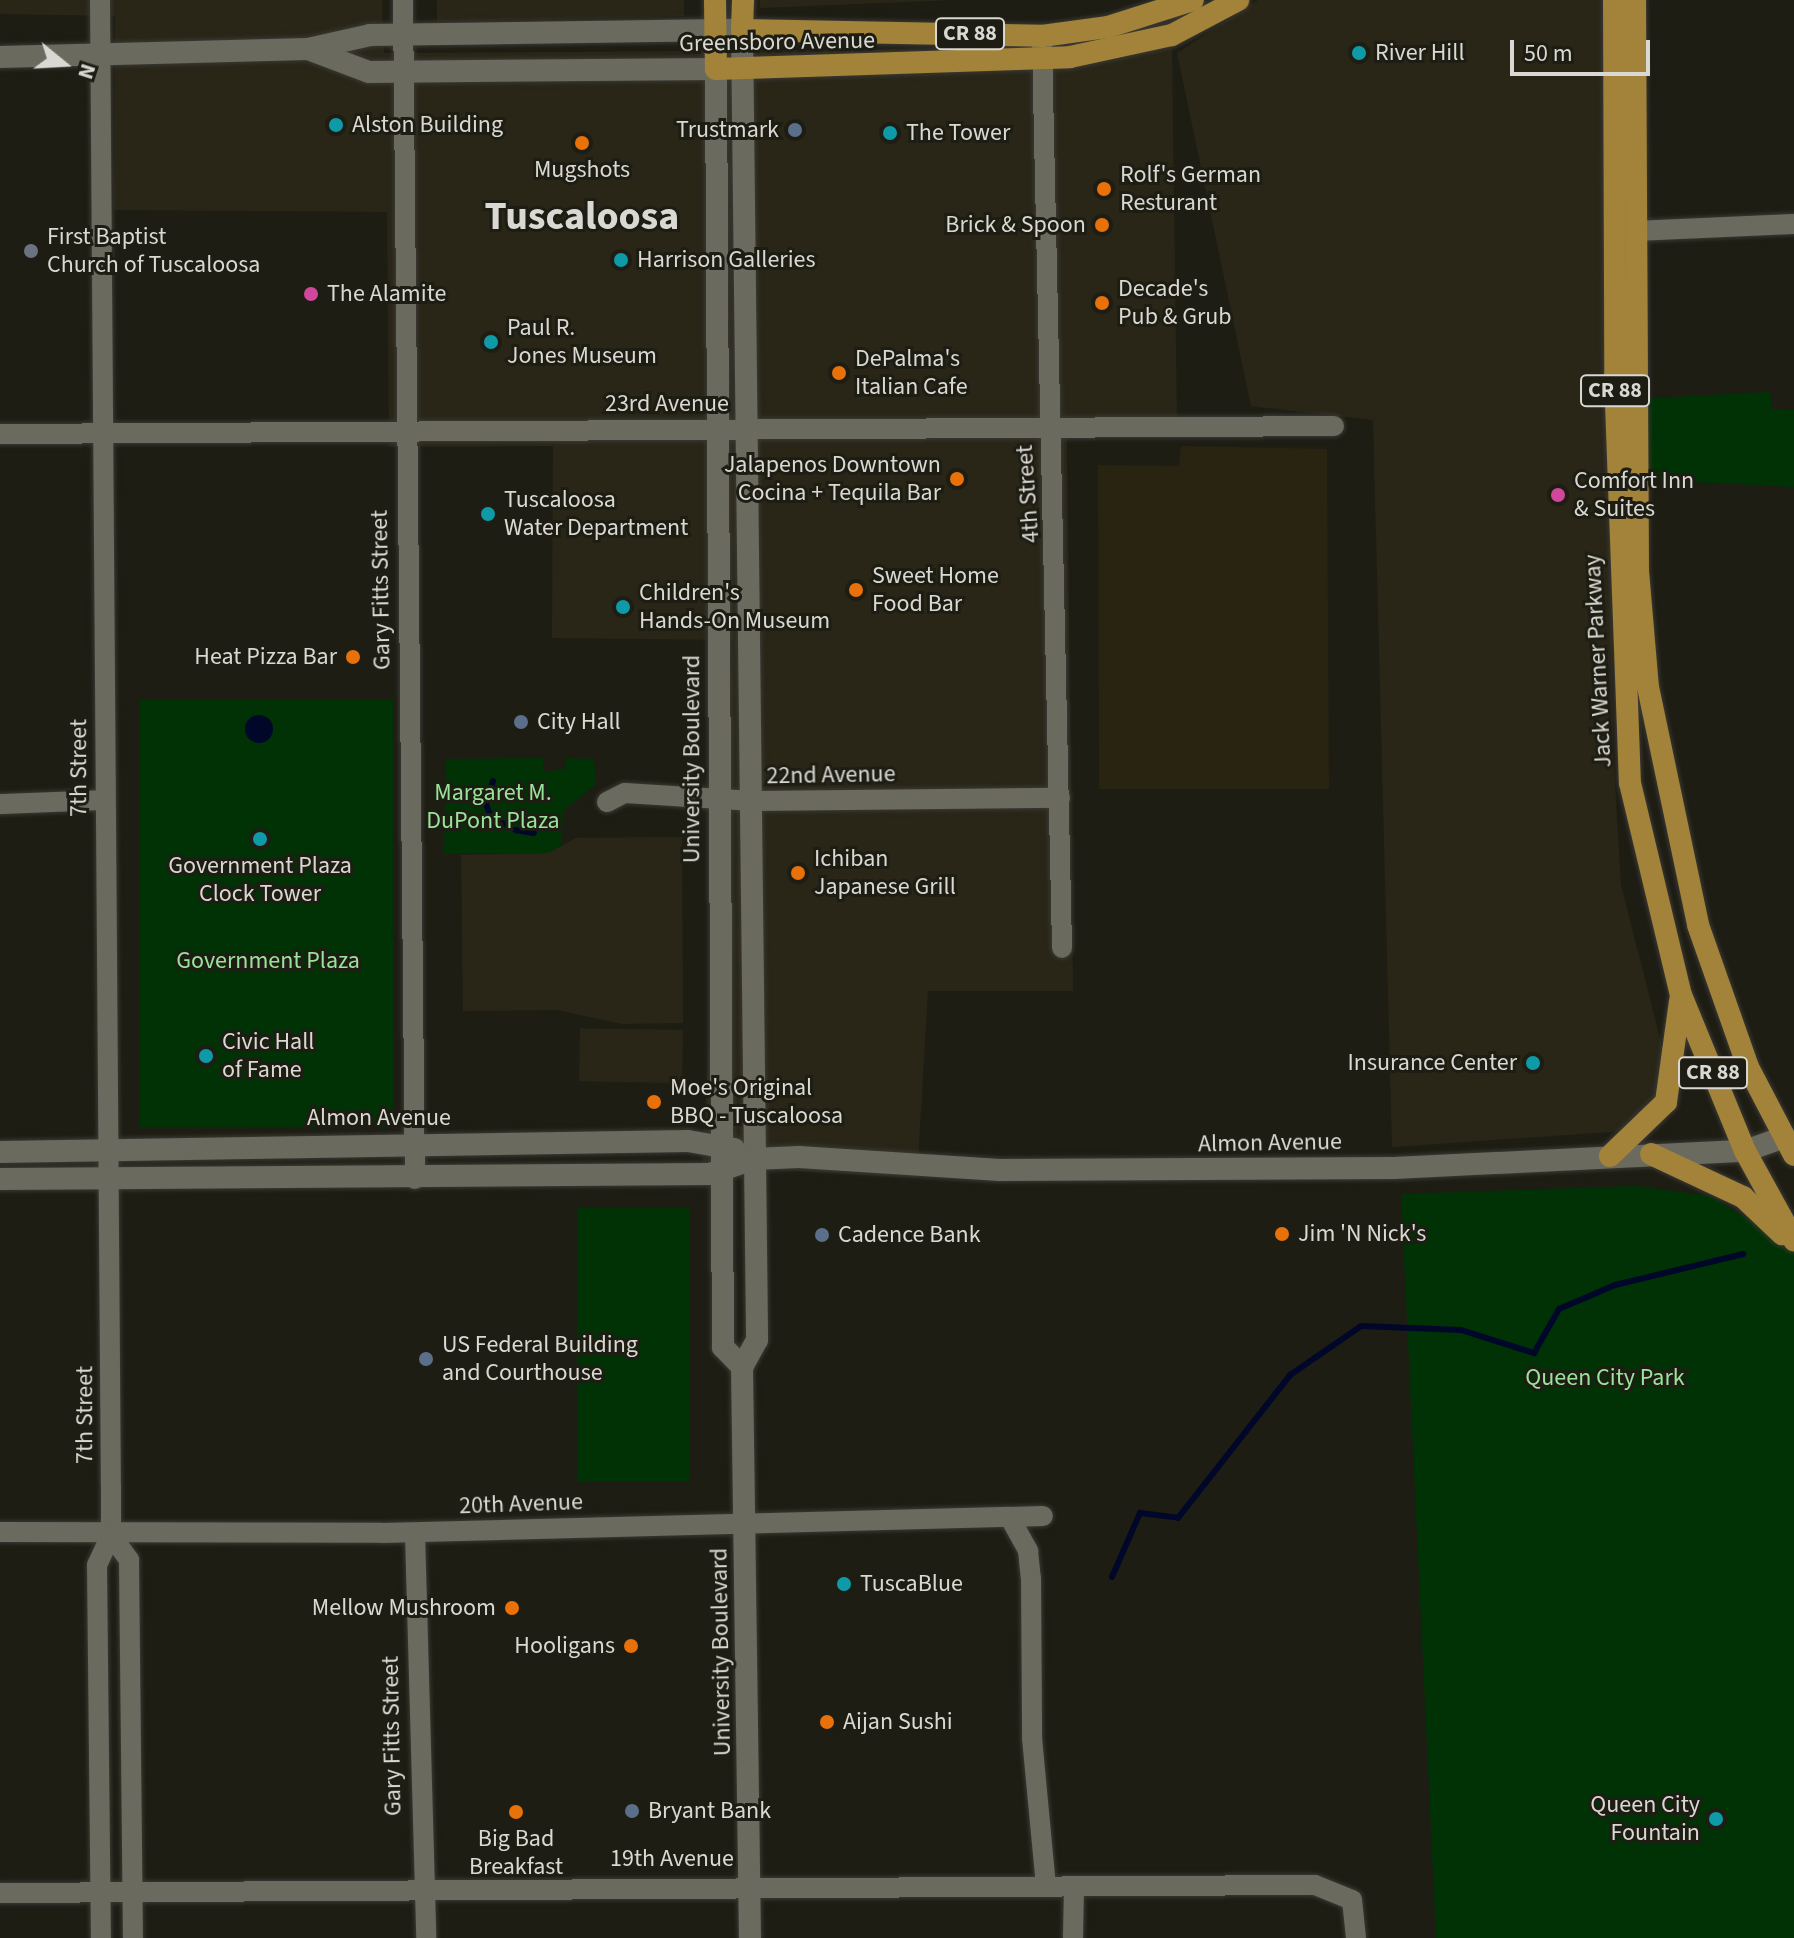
<!DOCTYPE html>
<html>
<head>
<meta charset="utf-8">
<style>
	body { margin:0 }
	#map { position:relative; width:1794px; height:1938px; overflow:hidden; background:#1e1d14; font-family:"Source Sans 3",sans-serif }
	div>[style] { position:absolute }
	[style*='--x'] { left:calc(var(--x)*1px); top:calc(var(--y)*1px); width:calc(var(--w)*1px); rotate:calc(var(--a)*1deg) }
	.built>* { inset:0; background:#292618; transform-origin:0 0 }
	.industrial>* { inset:0; background:#292312 }
	.green>* { inset:0; background:#003206; transform-origin:0 0 }
	.water>* { inset:0; background:#000729 }
	.round { border-radius:50% }
	.stream>* { height:6px; margin:-3px; padding:0 3px; transform-origin:3px; border-radius:3px; background:#000729 }
	.roads { filter:drop-shadow(0 0 2px #3a3934) drop-shadow(0 0 2px #3a3934) }
	.minor>* { height:20px; margin:-10px; padding:0 10px; transform-origin:10px; border-radius:10px; background:#6b6a5f }
	.secondary>* { height:22px; margin:-11px; padding:0 11px; transform-origin:11px; border-radius:11px; background:#6b6a5f }
	.primary>* { height:22px; margin:-11px; padding:0 11px; transform-origin:11px; border-radius:11px; background:#a28339 }
	.dots>* { width:22px; height:22px; translate:-50% -50%; box-sizing:border-box; border:4px solid #1e1d14; border-radius:50% }
	span { translate:-50% -50%; white-space:nowrap; text-align:center; line-height:1.15; -webkit-text-stroke:6px #1e1d14; paint-order:stroke }
	.shield-label span { padding:2px 6px; background:#1e1d14; border:2px solid; border-radius:6px; -webkit-text-stroke-width:0 }
	.shield-label { font-size:22px; color:#d9d8d2; font-weight:700 }
	.street-label { font-size:24px; color:#d9d8d2 }
	.poi-label { font-size:24px; color:#d9d8d2 }
	.left { translate:0 -50%; text-align:left }
	.right { translate:-100% -50%; text-align:right }
	.park-label { font-size:24px; color:#99e49b }
	.town-label { font-size:40px; color:#d9d8d2; font-weight:700 }
	.north { position:absolute; left:24px; top:24px; width:80px; height:80px; -webkit-text-stroke:6px #1e1d14; paint-order:stroke; rotate:108deg; font-size:22px; font-weight:700; line-height:32px; text-align:center; color:#d9d8d2 }
	.north::after { content:''; display:block; margin:auto; width:28px; height:36px; background:#d9d8d2; clip-path:polygon(50% 0,100% 100%,50% 72%,0 100%) }
	.scale { position:absolute; left:1510px; top:40px; width:140px; height:36px; box-sizing:border-box; border:4px solid #d9d8d2; border-top:0; padding-left:10px; font-size:24px; line-height:28px; white-space:nowrap; color:#d9d8d2; -webkit-text-stroke:6px #1e1d14; paint-order:stroke }
</style>
</head>
<body>
<div id="map">
	<div class="built">
		<div style="clip-path:polygon(0 0,382px 0,384px 53px,1172px 48px,1177px 426px,1067px 436px,1073px 991px,928px 991px,917px 1178px,702px 1165px,733px 640px,552px 638px,553px 446px,389px 447px,387px 212px,114px 210px,115px 16px,0 14px)"></div>
		<div style="clip-path:polygon(437px 0,684px 0,684px 16px,437px 22px)"></div>
		<div style="clip-path:polygon(760px 0,954px 0,760px 8px)"></div>
		<div style="clip-path:polygon(1258px 0,1606px 0,1613px 751px,1621px 885px,1663px 1050px,1658px 1094px,1625px 1131px,1392px 1147px,1373px 420px,1251px 406px,1177px 53px)"></div>
		<div style="clip-path:polygon(682px 837px,683px 1023px,622px 1024px,557px 1010px,463px 1011px,461px 855px,548px 853px,576px 838px)"></div>
		<div style="left:683px;top:1030px;width:53px;height:103px;rotate:91deg"></div>
	</div>
	<div class="industrial">
		<div style="clip-path:polygon(1181px 446px,1327px 449px,1329px 789px,1099px 789px,1098px 465px,1179px 466px)"></div>
	</div>
	<div class="green">
		<div style="clip-path:polygon(1770px 392px,1772px 409px,1794px 410px,1794px 487px,1631px 479px,1630px 399px)"></div>
		<div style="left:394px;top:699px;width:428px;height:254px;rotate:90deg"></div>
		<div style="clip-path:polygon(543px 758px,544px 772px,566px 769px,566px 758px,594px 759px,596px 784px,564px 810px,561px 846px,548px 853px,444px 854px,446px 759px)"></div>
		<div style="clip-path:polygon(1636px 1186px,1711px 1196px,1794px 1248px,1794px 1938px,1436px 1938px,1401px 1194px)"></div>
		<div style="left:577px;top:1208px;width:112px;height:274px"></div>
	</div>
	<div class="water">
		<div class="round" style="left:245px;top:715px;width:28px;height:28px"></div>
	</div>
	<div class="stream">
		<div style="--x:493;--y:781;--w:24;--a:107"></div>
		<div style="--x:486;--y:804;--w:15;--a:70"></div>
		<div style="--x:491;--y:818;--w:15;--a:23"></div>
		<div style="--x:515;--y:830;--w:19;--a:9"></div>
		<div style="--x:1112;--y:1577;--w:70;--a:-66.4"></div>
		<div style="--x:1140;--y:1513;--w:38;--a:7"></div>
		<div style="--x:1178;--y:1518;--w:182;--a:-51.9"></div>
		<div style="--x:1290;--y:1375;--w:86;--a:-34.6"></div>
		<div style="--x:1361;--y:1326;--w:100;--a:2.3"></div>
		<div style="--x:1461;--y:1330;--w:77;--a:17.5"></div>
		<div style="--x:1534;--y:1353;--w:51;--a:-60.4"></div>
		<div style="--x:1559;--y:1309;--w:61;--a:-23.2"></div>
		<div style="--x:1615;--y:1285;--w:132;--a:-13.6"></div>
	</div>
	<div class="roads">
		<div class="minor">
			<div style="--x:100;--y:0;--w:1486;--a:89.58"></div>
			<div style="--x:111;--y:1486;--w:49;--a:90"></div>
			<div style="--x:111;--y:1535;--w:33;--a:115"></div>
			<div style="--x:97;--y:1565;--w:373;--a:89.4"></div>
			<div style="--x:403;--y:0;--w:1179;--a:89.42"></div>
			<div style="--x:1042;--y:45;--w:903;--a:88.73"></div>
			<div style="--x:1634;--y:231;--w:160;--a:-2.5"></div>
			<div style="--x:0;--y:434;--w:1334;--a:-0.34"></div>
			<div style="--x:607;--y:802;--w:20;--a:-27"></div>
			<div style="--x:625;--y:793;--w:128;--a:3.6"></div>
			<div style="--x:753;--y:801;--w:307;--a:-0.6"></div>
			<div style="--x:0;--y:804;--w:104;--a:-2.2"></div>
			<div style="--x:1010;--y:1518;--w:38;--a:61"></div>
			<div style="--x:1028;--y:1551;--w:27;--a:84"></div>
			<div style="--x:1031;--y:1578;--w:160;--a:89.6"></div>
			<div style="--x:1032;--y:1738;--w:148;--a:84.6"></div>
			<div style="--x:0;--y:1532;--w:382;--a:0.1"></div>
			<div style="--x:382;--y:1533;--w:661;--a:-1.47"></div>
			<div style="--x:415;--y:1533;--w:405;--a:88.4"></div>
			<div style="--x:111;--y:1535;--w:31;--a:54"></div>
			<div style="--x:129;--y:1560;--w:378;--a:89.4"></div>
			<div style="--x:0;--y:1893;--w:1315;--a:-0.35"></div>
			<div style="--x:1315;--y:1885;--w:40;--a:22"></div>
			<div style="--x:1352;--y:1900;--w:38;--a:84"></div>
			<div style="--x:1073;--y:1938;--w:52;--a:-88.9"></div>
		</div>
		<div class="secondary">
			<div style="--x:308;--y:49;--w:65;--a:20.7"></div>
			<div style="--x:369;--y:72;--w:347;--a:-0.5"></div>
			<div style="--x:716;--y:69;--w:1278;--a:89.69"></div>
			<div style="--x:723;--y:1347;--w:28;--a:46"></div>
			<div style="--x:0;--y:57;--w:308;--a:-1.5"></div>
			<div style="--x:308;--y:49;--w:64;--a:-12.7"></div>
			<div style="--x:370;--y:35;--w:372;--a:-0.8"></div>
			<div style="--x:742;--y:30;--w:1310;--a:89.34"></div>
			<div style="--x:757;--y:1340;--w:31;--a:119"></div>
			<div style="--x:742;--y:1367;--w:571;--a:89.2"></div>
			<div style="--x:0;--y:1152;--w:688;--a:-0.92"></div>
			<div style="--x:688;--y:1141;--w:47;--a:9.9"></div>
			<div style="--x:0;--y:1179;--w:710;--a:-0.4"></div>
			<div style="--x:710;--y:1174;--w:46;--a:-19.2"></div>
			<div style="--x:753;--y:1159;--w:46;--a:-2.5"></div>
			<div style="--x:799;--y:1157;--w:201;--a:3.7"></div>
			<div style="--x:1000;--y:1170;--w:394;--a:-0.3"></div>
			<div style="--x:1394;--y:1168;--w:351;--a:-2.8"></div>
			<div style="--x:1745;--y:1151;--w:42;--a:-19.3"></div>
		</div>
		<div class="primary">
			<div style="--x:715;--y:0;--w:69;--a:89.2"></div>
			<div style="--x:716;--y:69;--w:354;--a:-1.9"></div>
			<div style="--x:1070;--y:57;--w:104;--a:-12.2"></div>
			<div style="--x:1172;--y:35;--w:75;--a:-27.9"></div>
			<div style="--x:743;--y:0;--w:30;--a:92"></div>
			<div style="--x:742;--y:30;--w:300;--a:1.1"></div>
			<div style="--x:1042;--y:36;--w:67;--a:-7.8"></div>
			<div style="--x:1108;--y:27;--w:89;--a:-17.6"></div>
			<div style="--x:1614;--y:0;--w:376;--a:89.8"></div>
			<div style="--x:1615;--y:376;--w:407;--a:87.9"></div>
			<div style="--x:1630;--y:783;--w:218;--a:76.5"></div>
			<div style="--x:1681;--y:995;--w:169;--a:67.7"></div>
			<div style="--x:1745;--y:1151;--w:102;--a:61.2"></div>
			<div style="--x:1635;--y:0;--w:571;--a:89.7"></div>
			<div style="--x:1638;--y:571;--w:116;--a:85.1"></div>
			<div style="--x:1648;--y:687;--w:243;--a:78.1"></div>
			<div style="--x:1698;--y:925;--w:151;--a:70.6"></div>
			<div style="--x:1748;--y:1067;--w:99;--a:62.4"></div>
			<div style="--x:1651;--y:1154;--w:102;--a:25.1"></div>
			<div style="--x:1743;--y:1197;--w:54;--a:43.5"></div>
			<div style="--x:1610;--y:1156;--w:78;--a:-44"></div>
			<div style="--x:1666;--y:1102;--w:102;--a:-82.1"></div>
		</div>
	</div>
	<div class="dots">
		<div style="left:1359px;top:53px;background:#0f9aa8"></div>
		<div style="left:336px;top:125px;background:#0f9aa8"></div>
		<div style="left:795px;top:130px;background:#5c6f8a"></div>
		<div style="left:890px;top:133px;background:#0f9aa8"></div>
		<div style="left:582px;top:143px;background:#e8710a"></div>
		<div style="left:1104px;top:189px;background:#e8710a"></div>
		<div style="left:1102px;top:225px;background:#e8710a"></div>
		<div style="left:31px;top:251px;background:#6b7280"></div>
		<div style="left:621px;top:260px;background:#0f9aa8"></div>
		<div style="left:311px;top:294px;background:#d1479c"></div>
		<div style="left:1102px;top:303px;background:#e8710a"></div>
		<div style="left:491px;top:342px;background:#0f9aa8"></div>
		<div style="left:839px;top:373px;background:#e8710a"></div>
		<div style="left:957px;top:479px;background:#e8710a"></div>
		<div style="left:1558px;top:495px;background:#d1479c"></div>
		<div style="left:488px;top:514px;background:#0f9aa8"></div>
		<div style="left:856px;top:590px;background:#e8710a"></div>
		<div style="left:623px;top:607px;background:#0f9aa8"></div>
		<div style="left:353px;top:657px;background:#e8710a"></div>
		<div style="left:521px;top:722px;background:#5c6f8a"></div>
		<div style="left:260px;top:839px;background:#0f9aa8"></div>
		<div style="left:798px;top:873px;background:#e8710a"></div>
		<div style="left:206px;top:1056px;background:#0f9aa8"></div>
		<div style="left:1533px;top:1063px;background:#0f9aa8"></div>
		<div style="left:654px;top:1102px;background:#e8710a"></div>
		<div style="left:1282px;top:1234px;background:#e8710a"></div>
		<div style="left:822px;top:1235px;background:#5c6f8a"></div>
		<div style="left:426px;top:1359px;background:#5c6f8a"></div>
		<div style="left:844px;top:1584px;background:#0f9aa8"></div>
		<div style="left:512px;top:1608px;background:#e8710a"></div>
		<div style="left:631px;top:1646px;background:#e8710a"></div>
		<div style="left:827px;top:1722px;background:#e8710a"></div>
		<div style="left:632px;top:1811px;background:#5c6f8a"></div>
		<div style="left:516px;top:1812px;background:#e8710a"></div>
		<div style="left:1716px;top:1819px;background:#0f9aa8"></div>
	</div>
	<div class="shield-label">
		<span style="left:970px;top:34px">CR 88</span>
		<span style="left:1615px;top:391px">CR 88</span>
		<span style="left:1713px;top:1073px">CR 88</span>
	</div>
	<div class="street-label">
		<span style="left:777px;top:42px;rotate:-1deg">Greensboro Avenue</span>
		<span style="left:667px;top:404px">23rd Avenue</span>
		<span style="left:1028px;top:494px;rotate:-94deg">4th Street</span>
		<span style="left:381px;top:590px;rotate:-91deg">Gary Fitts Street</span>
		<span style="left:1598px;top:661px;rotate:-93deg">Jack Warner Parkway</span>
		<span style="left:692px;top:759px;rotate:-90deg">University Boulevard</span>
		<span style="left:79px;top:768px;rotate:-90deg">7th Street</span>
		<span style="left:831px;top:775px;rotate:-1deg">22nd Avenue</span>
		<span style="left:379px;top:1118px">Almon Avenue</span>
		<span style="left:1270px;top:1143px;rotate:-1deg">Almon Avenue</span>
		<span style="left:85px;top:1415px;rotate:-90deg">7th Street</span>
		<span style="left:521px;top:1504px;rotate:-2deg">20th Avenue</span>
		<span style="left:721px;top:1652px;rotate:-91deg">University Boulevard</span>
		<span style="left:392px;top:1736px;rotate:-91deg">Gary Fitts Street</span>
		<span style="left:672px;top:1859px">19th Avenue</span>
	</div>
	<div class="poi-label">
		<span class="left" style="left:1375px;top:53px">River Hill</span>
		<span class="left" style="left:352px;top:125px">Alston Building</span>
		<span class="right" style="left:779px;top:130px">Trustmark</span>
		<span class="left" style="left:906px;top:133px">The Tower</span>
		<span style="left:582px;top:170px">Mugshots</span>
		<span class="left" style="left:1120px;top:189px">Rolf's German<br>Resturant</span>
		<span class="right" style="left:1086px;top:225px">Brick &amp; Spoon</span>
		<span class="left" style="left:47px;top:251px">First Baptist<br>Church of Tuscaloosa</span>
		<span class="left" style="left:637px;top:260px">Harrison Galleries</span>
		<span class="left" style="left:1118px;top:303px">Decade's<br>Pub &amp; Grub</span>
		<span class="left" style="left:327px;top:294px">The Alamite</span>
		<span class="left" style="left:507px;top:342px">Paul R.<br>Jones Museum</span>
		<span class="left" style="left:855px;top:373px">DePalma's<br>Italian Cafe</span>
		<span class="right" style="left:941px;top:479px">Jalapenos Downtown<br>Cocina + Tequila Bar</span>
		<span class="left" style="left:1574px;top:495px">Comfort Inn<br>&amp; Suites</span>
		<span class="left" style="left:504px;top:514px">Tuscaloosa<br>Water Department</span>
		<span class="left" style="left:872px;top:590px">Sweet Home<br>Food Bar</span>
		<span class="left" style="left:639px;top:607px">Children's<br>Hands-On Museum</span>
		<span class="right" style="left:337px;top:657px">Heat Pizza Bar</span>
		<span class="left" style="left:537px;top:722px">City Hall</span>
		<span class="left" style="left:814px;top:873px">Ichiban<br>Japanese Grill</span>
		<span style="left:260px;top:880px">Government Plaza<br>Clock Tower</span>
		<span class="left" style="left:222px;top:1056px">Civic Hall<br>of Fame</span>
		<span class="right" style="left:1517px;top:1063px">Insurance Center</span>
		<span class="left" style="left:670px;top:1102px">Moe's Original<br>BBQ - Tuscaloosa</span>
		<span class="left" style="left:1298px;top:1234px">Jim 'N Nick's</span>
		<span class="left" style="left:838px;top:1235px">Cadence Bank</span>
		<span class="left" style="left:442px;top:1359px">US Federal Building<br>and Courthouse</span>
		<span class="left" style="left:860px;top:1584px">TuscaBlue</span>
		<span class="right" style="left:496px;top:1608px">Mellow Mushroom</span>
		<span class="right" style="left:615px;top:1646px">Hooligans</span>
		<span class="left" style="left:843px;top:1722px">Aijan Sushi</span>
		<span class="right" style="left:1700px;top:1819px">Queen City<br>Fountain</span>
		<span class="left" style="left:648px;top:1811px">Bryant Bank</span>
		<span style="left:516px;top:1853px">Big Bad<br>Breakfast</span>
	</div>
	<div class="park-label">
		<span style="left:493px;top:807px">Margaret M.<br>DuPont Plaza</span>
		<span style="left:268px;top:961px">Government Plaza</span>
		<span style="left:1605px;top:1378px">Queen City Park</span>
	</div>
	<div class="town-label">
		<span style="left:582px;top:217px">Tuscaloosa</span>
	</div>
	<div class="north">N</div>
	<div class="scale">50 m</div>
</div>
</body>
</html>
